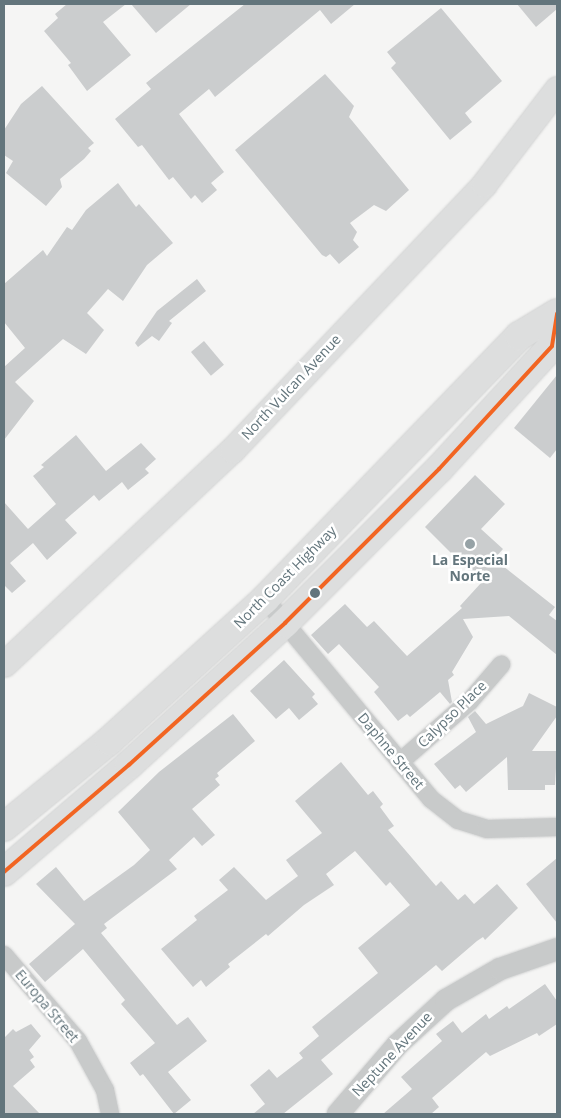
<!DOCTYPE html>
<html>
<head>
<meta charset="utf-8">
<style>
	body { margin:0 }
	#map { position:relative; width:561px; height:1118px; overflow:hidden; background:#f5f5f4; font-family:"Open Sans",sans-serif }
	div>[style] { position:absolute }
	[style*='--x'] { left:calc(var(--x)*1px); top:calc(var(--y)*1px); width:calc(var(--w)*1px); rotate:calc(var(--a)*1deg) }
	.building>* { inset:0; background:#cbcdce; transform-origin:0 0 }
	.roads { filter:drop-shadow(0 0 1px #d1d2d2) drop-shadow(0 0 1px #d1d2d2) }
	.minor>* { height:18px; margin:-9px; padding:0 9px; transform-origin:9px; border-radius:9px; background:#c8caca }
	.tertiary>* { height:22px; margin:-11px; padding:0 11px; transform-origin:11px; border-radius:11px; background:#c8caca }
	.secondary>* { height:25px; margin:-12.5px; padding:0 12.5px; transform-origin:12.5px; border-radius:12.5px; background:#dddede }
	.primary>* { height:28px; margin:-14px; padding:0 14px; transform-origin:14px; border-radius:14px; background:#dddede }
	.bus-1>* { height:4px; margin:-2px; padding:0 2px; transform-origin:2px; border-radius:2px; background:#f26522 }
	.dots>* { width:14px; height:14px; translate:-50% -50%; box-sizing:border-box; border:2px solid #fff; border-radius:50% }
	span { translate:-50% -50%; white-space:nowrap; text-align:center; line-height:1.15; -webkit-text-stroke:5px #fff; paint-order:stroke }
	.street-label { font-size:14px; color:#63757c }
	.poi-label { font-size:14px; color:#63757c; font-weight:700 }
	.frame { position:absolute; inset:0; border:5px solid #63757c; pointer-events:none }
</style>
</head>
<body>
<div id="map">
	<div class="building">
		<div style="clip-path:polygon(67px 4px,126px 4px,103px 22px,131px 55px,87px 91px,68px 65px,71px 63px,44px 31px,58px 18px,55px 14px)"></div>
		<div style="clip-path:polygon(131px 4px,191px 4px,156px 33px)"></div>
		<div style="clip-path:polygon(245px 4px,355px 4px,331px 24px,320px 10px,215px 97px,209px 89px,179px 114px,224px 172px,211px 183px,217px 190px,202px 203px,195px 195px,191px 199px,173px 177px,169px 180px,142px 145px,138px 147px,115px 119px,151px 89px,146px 83px)"></div>
		<div style="clip-path:polygon(517px 4px,557px 4px,557px 9px,536px 27px)"></div>
		<div style="clip-path:polygon(441px 8px,502px 81px,465px 113px,472px 122px,450px 140px,391px 68px,396px 63px,387px 52px)"></div>
		<div style="clip-path:polygon(325px 74px,354px 106px,349px 117px,409px 190px,386px 211px,374px 205px,350px 223px,357px 232px,353px 240px,359px 247px,339px 264px,330px 254px,326px 257px,322px 255px,235px 150px)"></div>
		<div style="clip-path:polygon(42px 86px,94px 143px,88px 148px,91px 151px,84px 159px,60px 179px,62px 187px,46px 206px,6px 173px,13px 161px,4px 155px,4px 130px,21px 104px)"></div>
		<div style="clip-path:polygon(118px 183px,136px 207px,139px 204px,173px 243px,147px 265px,123px 301px,108px 289px,87px 313px,104px 330px,86px 354px,63px 339px,15px 382px,34px 401px,4px 440px,4px 367px,25px 348px,4px 322px,4px 284px,43px 250px,47px 256px,67px 227px,72px 230px,86px 210px)"></div>
		<div style="clip-path:polygon(197px 279px,206px 291px,169px 321px,172px 323px,159px 341px,152px 336px,138px 347px,135px 343px,157px 311px)"></div>
		<div style="left:204px;top:341px;width:31px;height:17px;rotate:50deg"></div>
		<div style="clip-path:polygon(557px 375px,557px 449px,550px 458px,514px 428px)"></div>
		<div style="clip-path:polygon(76px 435px,106px 471px,141px 443px,156px 459px,145px 469px,149px 473px,128px 490px,122px 482px,99px 501px,94px 495px,65px 520px,77px 533px,47px 560px,33px 543px,10px 563px,26px 581px,12px 593px,4px 585px,4px 502px,28px 529px,56px 504px,33px 476px,44px 467px,41px 465px)"></div>
		<div style="clip-path:polygon(475px 475px,505px 504px,481px 529px,503px 549px,494px 559px,555px 607px,549px 615px,557px 621px,557px 655px,509px 616px,463px 619px,473px 637px,452px 672px,454px 675px,448px 680px,452px 702px,450px 704px,440px 692px,410px 717px,407px 714px,398px 721px,374px 692px,379px 687px,339px 644px,328px 654px,311px 635px,345px 604px,367px 627px,374px 621px,407px 656px,462px 608px,460px 606px,481px 583px,425px 527px)"></div>
		<div style="clip-path:polygon(284px 660px,315px 694px,312px 697px,318px 704px,299px 720px,289px 708px,276px 719px,250px 691px)"></div>
		<div style="clip-path:polygon(529px 693px,557px 707px,557px 716px,532px 751px,557px 751px,555px 785px,545px 785px,545px 790px,508px 790px,507px 757px,466px 792px,460px 785px,455px 789px,434px 764px,476px 732px,468px 717px,475px 711px,486px 724px,523px 706px)"></div>
		<div style="clip-path:polygon(233px 714px,255px 741px,217px 773px,219px 776px,215px 779px,220px 785px,192px 809px,215px 835px,202px 846px,194px 837px,169px 860px,177px 869px,104px 924px,107px 928px,101px 933px,177px 1025px,188px 1017px,207px 1041px,168px 1072px,191px 1100px,174px 1114px,143px 1074px,140px 1076px,130px 1063px,155px 1043px,121px 1004px,125px 1000px,83px 949px,45px 982px,29px 964px,75px 924px,36px 884px,56px 867px,84px 901px,134px 865px,150px 850px,118px 812px,159px 772px)"></div>
		<div style="clip-path:polygon(341px 762px,368px 795px,373px 791px,383px 804px,380px 807px,394px 826px,388px 830px,436px 886px,441px 881px,458px 900px,465px 894px,474px 904px,497px 884px,518px 908px,485px 940px,483px 937px,477px 941px,442px 971px,436px 965px,321px 1060px,333px 1074px,283px 1114px,253px 1114px,265px 1104px,250px 1085px,269px 1069px,277px 1078px,303px 1058px,299px 1053px,319px 1036px,312px 1027px,378px 973px,358px 948px,410px 905px,390px 882px,386px 886px,355px 851px,326px 874px,334px 885px,304px 905px,268px 936px,266px 934px,228px 964px,230px 967px,206px 987px,201px 980px,193px 987px,161px 949px,197px 920px,194px 916px,228px 890px,219px 880px,234px 867px,266px 900px,298px 876px,286px 860px,322px 833px,295px 801px)"></div>
		<div style="clip-path:polygon(557px 858px,557px 923px,526px 884px)"></div>
		<div style="clip-path:polygon(545px 984px,557px 1001px,557px 1024px,539px 1036px,537px 1033px,490px 1056px,486px 1052px,432px 1098px,439px 1107px,431px 1114px,383px 1114px,412px 1089px,401px 1077px,442px 1041px,436px 1034px,453px 1021px,462px 1033px,486px 1014px,489px 1019px,507px 1006px,509px 1009px)"></div>
		<div style="clip-path:polygon(31px 1024px,41px 1036px,29px 1050px,34px 1057px,30px 1060px,35px 1067px,13px 1086px,40px 1114px,4px 1114px,4px 1038px,13px 1029px,16px 1032px)"></div>
	</div>
	<div class="roads">
		<div class="minor">
			<div style="--x:265;--y:599;--w:260;--a:50.3"></div>
			<div style="--x:431;--y:799;--w:34;--a:38"></div>
			<div style="--x:458;--y:820;--w:30;--a:17"></div>
			<div style="--x:487;--y:829;--w:70;--a:-1.6"></div>
			<div style="--x:400;--y:762;--w:93;--a:-41.1"></div>
			<div style="--x:470;--y:701;--w:48;--a:-49.3"></div>
			<div style="--x:4;--y:955;--w:113;--a:49.3"></div>
			<div style="--x:78;--y:1041;--w:56;--a:61.1"></div>
			<div style="--x:105;--y:1090;--w:25;--a:78"></div>
		</div>
		<div class="tertiary">
			<div style="--x:338;--y:1114;--w:92;--a:-49.4"></div>
			<div style="--x:398;--y:1044;--w:65;--a:-42.5"></div>
			<div style="--x:446;--y:1000;--w:62;--a:-29.9"></div>
			<div style="--x:500;--y:969;--w:60;--a:-19.3"></div>
		</div>
		<div class="secondary">
			<div style="--x:4;--y:664;--w:313;--a:-43.2"></div>
			<div style="--x:232;--y:450;--w:366;--a:-46.5"></div>
			<div style="--x:484;--y:184;--w:120;--a:-52.5"></div>
		</div>
		<div class="primary">
			<div style="--x:4;--y:827;--w:136;--a:-39.3"></div>
			<div style="--x:109;--y:741;--w:211;--a:-42.3"></div>
			<div style="--x:265;--y:599;--w:366;--a:-46"></div>
			<div style="--x:519;--y:336;--w:44;--a:-31.2"></div>
			<div style="--x:4;--y:872;--w:165;--a:-40.6"></div>
			<div style="--x:129;--y:765;--w:211;--a:-42.3"></div>
			<div style="--x:285;--y:623;--w:218;--a:-45"></div>
			<div style="--x:439;--y:469;--w:167;--a:-47.4"></div>
			<div style="--x:552;--y:346;--w:30;--a:-84"></div>
		</div>
	</div>
	<div class="bus-1">
		<div style="--x:4;--y:872;--w:165;--a:-40.6"></div>
		<div style="--x:129;--y:765;--w:211;--a:-42.3"></div>
		<div style="--x:285;--y:623;--w:218;--a:-45"></div>
		<div style="--x:439;--y:469;--w:167;--a:-47.4"></div>
		<div style="--x:552;--y:346;--w:33;--a:-81"></div>
	</div>
	<div class="dots">
		<div style="left:470px;top:544px;background:#96a2a6"></div>
		<div style="left:315px;top:593px;background:#63757c"></div>
	</div>
	<div class="street-label">
		<span style="left:291px;top:387px;rotate:-47deg">North Vulcan Avenue</span>
		<span style="left:285px;top:577px;rotate:-45deg">North Coast Highway</span>
		<span style="left:452px;top:714px;rotate:-44deg">Calypso Place</span>
		<span style="left:391px;top:751px;rotate:50deg">Daphne Street</span>
		<span style="left:47px;top:1006px;rotate:50deg">Europa Street</span>
		<span style="left:392px;top:1054px;rotate:-47deg">Neptune Avenue</span>
	</div>
	<div class="poi-label">
		<span style="left:470px;top:568px">La Especial<br>Norte</span>
	</div>
	<div class="frame"></div>
</div>
</body>
</html>
